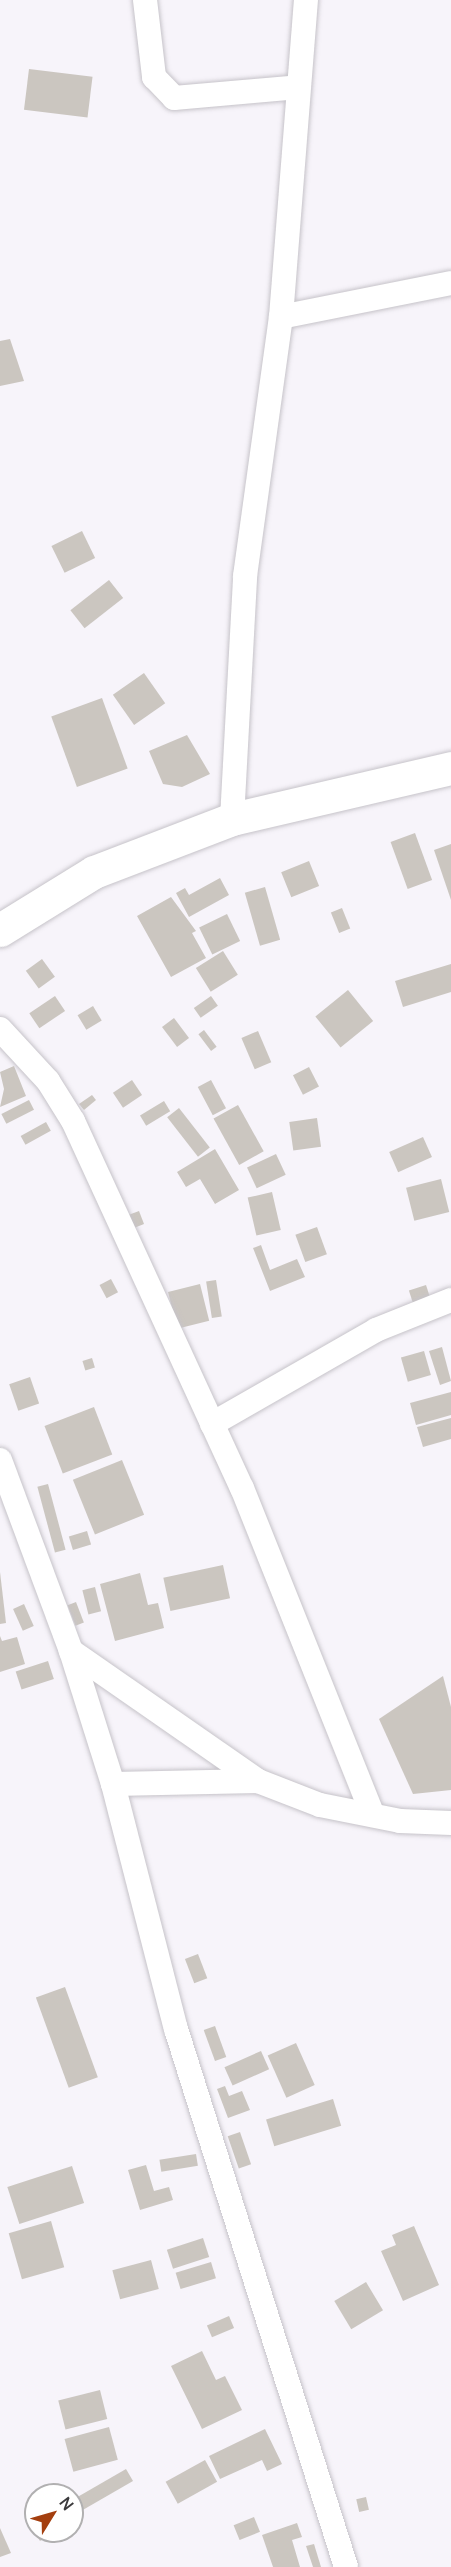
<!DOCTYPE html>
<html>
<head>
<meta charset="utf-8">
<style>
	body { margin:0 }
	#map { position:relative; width:451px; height:2567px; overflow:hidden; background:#f7f4fa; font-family:Manrope,sans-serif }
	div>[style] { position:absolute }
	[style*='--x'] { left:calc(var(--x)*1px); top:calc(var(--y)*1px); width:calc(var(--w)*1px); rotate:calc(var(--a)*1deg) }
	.building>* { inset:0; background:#cbc6c0; transform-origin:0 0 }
	.roads { filter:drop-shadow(0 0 2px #c6c3c9) drop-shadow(0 0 2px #c6c3c9) }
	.street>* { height:24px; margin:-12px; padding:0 12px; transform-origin:12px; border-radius:12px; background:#fff }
	.secondary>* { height:33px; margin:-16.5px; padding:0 16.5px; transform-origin:16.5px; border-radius:16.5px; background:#fff }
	span { translate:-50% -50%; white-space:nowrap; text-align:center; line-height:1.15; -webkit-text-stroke:6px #fff; paint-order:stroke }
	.north { position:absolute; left:24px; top:2483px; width:60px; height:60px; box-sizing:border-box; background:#fff; border:2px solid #b1b0b1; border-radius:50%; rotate:53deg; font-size:16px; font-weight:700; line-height:24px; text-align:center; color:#3b3a3c }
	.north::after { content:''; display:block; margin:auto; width:21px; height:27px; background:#a43f0f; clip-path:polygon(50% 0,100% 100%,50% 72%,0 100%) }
</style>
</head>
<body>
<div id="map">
	<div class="building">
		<div style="left:29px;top:69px;width:64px;height:41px;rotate:7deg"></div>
		<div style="clip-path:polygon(10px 339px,24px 381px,0 386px,0 341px)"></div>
		<div style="left:82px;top:531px;width:30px;height:34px;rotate:64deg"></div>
		<div style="left:109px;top:580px;width:23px;height:49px;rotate:52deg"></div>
		<div style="left:144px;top:673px;width:37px;height:38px;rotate:55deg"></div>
		<div style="left:102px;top:698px;width:75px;height:54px;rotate:70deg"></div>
		<div style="clip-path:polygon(187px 735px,210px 774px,182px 787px,163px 784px,149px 751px)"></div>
		<div style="left:415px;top:833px;width:50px;height:26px;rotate:70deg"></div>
		<div style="clip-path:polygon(451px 844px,451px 900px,434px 850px)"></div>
		<div style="left:309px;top:861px;width:27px;height:30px;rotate:68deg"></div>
		<div style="clip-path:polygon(220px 878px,229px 895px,189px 917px,176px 893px,185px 888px,189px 895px)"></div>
		<div style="left:265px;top:887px;width:55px;height:21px;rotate:74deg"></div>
		<div style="clip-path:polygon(171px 897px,196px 931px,192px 933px,206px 958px,171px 977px,137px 916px)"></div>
		<div style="left:342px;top:908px;width:22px;height:12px;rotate:68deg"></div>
		<div style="left:227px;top:914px;width:30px;height:31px;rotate:64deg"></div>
		<div style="left:223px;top:951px;width:28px;height:32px;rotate:58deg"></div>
		<div style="left:42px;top:959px;width:22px;height:20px;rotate:54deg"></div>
		<div style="clip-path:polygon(451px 964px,451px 992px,403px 1007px,395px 981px)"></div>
		<div style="left:348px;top:990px;width:40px;height:42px;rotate:51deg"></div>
		<div style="left:55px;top:996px;width:18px;height:31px;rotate:56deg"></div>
		<div style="left:211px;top:996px;width:12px;height:21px;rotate:55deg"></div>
		<div style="left:93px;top:1006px;width:17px;height:18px;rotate:59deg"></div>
		<div style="left:174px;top:1018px;width:25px;height:15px;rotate:53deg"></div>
		<div style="left:204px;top:1030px;width:21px;height:7px;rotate:53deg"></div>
		<div style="left:258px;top:1031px;width:34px;height:18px;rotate:67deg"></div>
		<div style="clip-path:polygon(14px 1066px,26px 1096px,0 1107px,4px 1089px,0 1072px)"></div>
		<div style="left:309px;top:1067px;width:22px;height:18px;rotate:63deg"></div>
		<div style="left:132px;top:1080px;width:18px;height:23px;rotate:56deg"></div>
		<div style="left:211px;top:1080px;width:32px;height:15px;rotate:62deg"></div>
		<div style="clip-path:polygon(92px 1095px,96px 1100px,84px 1110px,79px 1104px)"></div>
		<div style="left:29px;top:1100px;width:11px;height:31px;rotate:63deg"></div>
		<div style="left:164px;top:1101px;width:12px;height:28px;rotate:59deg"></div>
		<div style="left:238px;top:1105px;width:53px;height:28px;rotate:61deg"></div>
		<div style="left:179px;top:1108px;width:50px;height:15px;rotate:52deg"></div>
		<div style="left:317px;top:1118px;width:29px;height:28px;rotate:82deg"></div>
		<div style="left:46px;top:1122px;width:10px;height:29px;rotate:61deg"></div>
		<div style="left:423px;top:1137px;width:22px;height:37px;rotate:66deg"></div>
		<div style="clip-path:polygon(215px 1149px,239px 1190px,215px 1204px,200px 1179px,186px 1187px,177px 1172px)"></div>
		<div style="left:276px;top:1154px;width:23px;height:32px;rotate:65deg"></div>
		<div style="left:441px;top:1179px;width:34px;height:36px;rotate:76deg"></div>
		<div style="left:272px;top:1192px;width:39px;height:25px;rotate:77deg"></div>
		<div style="left:139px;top:1211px;width:14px;height:17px;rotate:69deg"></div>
		<div style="left:317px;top:1227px;width:29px;height:23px;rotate:70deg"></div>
		<div style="clip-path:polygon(261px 1245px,270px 1270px,297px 1259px,305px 1277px,270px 1291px,253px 1248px)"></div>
		<div style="left:111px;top:1279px;width:15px;height:13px;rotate:62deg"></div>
		<div style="left:216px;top:1280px;width:37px;height:10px;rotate:81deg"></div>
		<div style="left:200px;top:1284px;width:38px;height:33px;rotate:76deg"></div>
		<div style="left:426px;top:1285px;width:16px;height:18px;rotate:72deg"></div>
		<div style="clip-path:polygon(442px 1347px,451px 1381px,440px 1385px,429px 1351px)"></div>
		<div style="left:424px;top:1351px;width:25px;height:24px;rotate:74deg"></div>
		<div style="left:92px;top:1358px;width:10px;height:10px;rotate:73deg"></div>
		<div style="left:30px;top:1377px;width:28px;height:22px;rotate:71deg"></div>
		<div style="clip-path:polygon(451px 1392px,451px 1415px,416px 1425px,410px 1403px)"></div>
		<div style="left:94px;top:1407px;width:51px;height:53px;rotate:69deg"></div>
		<div style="clip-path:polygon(451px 1418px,451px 1439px,423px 1447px,417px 1427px)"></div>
		<div style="left:122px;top:1460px;width:59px;height:53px;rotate:68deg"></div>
		<div style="left:48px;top:1484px;width:68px;height:11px;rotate:75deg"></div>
		<div style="left:87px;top:1531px;width:14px;height:19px;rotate:73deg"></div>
		<div style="left:223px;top:1565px;width:34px;height:61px;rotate:78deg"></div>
		<div style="clip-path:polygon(0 1572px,6px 1623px,0 1624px)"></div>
		<div style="clip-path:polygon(140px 1573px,148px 1605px,158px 1603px,164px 1628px,115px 1641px,100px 1584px)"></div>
		<div style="left:95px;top:1587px;width:25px;height:13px;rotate:76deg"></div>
		<div style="left:76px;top:1602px;width:22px;height:9px;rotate:69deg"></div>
		<div style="left:24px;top:1604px;width:24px;height:12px;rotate:66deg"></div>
		<div style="clip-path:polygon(0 1636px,2px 1641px,17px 1637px,25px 1664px,0 1672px)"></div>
		<div style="left:48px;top:1661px;width:19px;height:34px;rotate:72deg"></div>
		<div style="clip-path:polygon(443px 1676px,451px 1707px,451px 1790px,413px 1794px,379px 1719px)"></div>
		<div style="left:198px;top:1954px;width:26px;height:14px;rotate:69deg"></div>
		<div style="left:65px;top:1987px;width:96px;height:31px;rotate:70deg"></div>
		<div style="left:215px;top:2026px;width:33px;height:12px;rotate:70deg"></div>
		<div style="left:296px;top:2043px;width:46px;height:31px;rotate:66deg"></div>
		<div style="left:261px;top:2051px;width:20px;height:40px;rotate:66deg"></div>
		<div style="clip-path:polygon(225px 2086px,229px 2096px,242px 2091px,250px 2110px,228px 2118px,217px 2089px)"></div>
		<div style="left:333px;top:2099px;width:28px;height:70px;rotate:73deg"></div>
		<div style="left:240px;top:2132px;width:34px;height:13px;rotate:71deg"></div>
		<div style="left:196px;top:2154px;width:12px;height:37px;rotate:81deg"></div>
		<div style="clip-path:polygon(146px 2165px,154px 2191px,169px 2187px,173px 2200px,140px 2210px,128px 2170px)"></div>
		<div style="left:72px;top:2166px;width:39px;height:68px;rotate:72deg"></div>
		<div style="left:51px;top:2221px;width:48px;height:44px;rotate:74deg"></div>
		<div style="clip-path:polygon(414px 2226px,439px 2285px,403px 2301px,381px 2251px,396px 2245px,392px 2235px)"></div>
		<div style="left:203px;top:2238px;width:20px;height:38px;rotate:72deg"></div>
		<div style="left:151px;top:2260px;width:30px;height:40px;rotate:75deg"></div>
		<div style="left:211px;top:2262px;width:17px;height:37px;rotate:73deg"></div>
		<div style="left:366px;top:2282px;width:33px;height:37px;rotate:59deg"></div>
		<div style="left:229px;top:2316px;width:13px;height:24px;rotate:67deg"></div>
		<div style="clip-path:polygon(202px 2351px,216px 2380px,225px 2376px,242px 2410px,202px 2429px,171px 2366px)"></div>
		<div style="left:100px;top:2390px;width:30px;height:43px;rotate:76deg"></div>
		<div style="left:109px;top:2427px;width:34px;height:46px;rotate:75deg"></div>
		<div style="clip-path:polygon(265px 2429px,282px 2464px,267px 2471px,262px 2460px,220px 2479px,209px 2456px)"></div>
		<div style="left:205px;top:2460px;width:25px;height:45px;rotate:61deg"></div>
		<div style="left:126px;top:2469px;width:14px;height:61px;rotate:60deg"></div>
		<div style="left:366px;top:2497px;width:13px;height:10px;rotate:77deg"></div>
		<div style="left:254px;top:2517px;width:16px;height:22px;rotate:68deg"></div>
		<div style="clip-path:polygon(36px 2521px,36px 2531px,52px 2533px,40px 2541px,30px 2525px)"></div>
		<div style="clip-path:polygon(297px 2523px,302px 2537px,292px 2540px,300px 2567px,273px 2567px,262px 2535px)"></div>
		<div style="clip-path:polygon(0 2528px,11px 2553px,0 2557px)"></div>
		<div style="clip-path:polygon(314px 2544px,321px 2567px,313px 2567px,306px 2546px)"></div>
	</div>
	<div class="roads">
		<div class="street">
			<div style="--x:145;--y:0;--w:78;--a:83.3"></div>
			<div style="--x:154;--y:77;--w:29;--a:46"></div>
			<div style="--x:174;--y:98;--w:125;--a:-5"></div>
			<div style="--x:281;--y:317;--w:173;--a:-11.3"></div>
			<div style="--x:232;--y:819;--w:243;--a:-86.9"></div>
			<div style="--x:245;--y:576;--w:261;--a:-82.1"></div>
			<div style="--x:281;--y:317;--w:318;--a:-85.5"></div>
			<div style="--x:0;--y:1029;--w:71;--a:47.3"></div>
			<div style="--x:48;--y:1081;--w:47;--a:58"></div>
			<div style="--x:73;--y:1121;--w:404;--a:65.3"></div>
			<div style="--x:242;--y:1488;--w:352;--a:68.2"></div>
			<div style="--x:212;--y:1424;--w:189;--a:-29.8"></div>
			<div style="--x:376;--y:1330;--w:81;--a:-21.8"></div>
			<div style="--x:0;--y:1460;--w:204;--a:69.6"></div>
			<div style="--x:71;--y:1651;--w:139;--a:72.5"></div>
			<div style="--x:113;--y:1784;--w:253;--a:75.6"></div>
			<div style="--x:176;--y:2029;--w:564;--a:72.46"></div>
			<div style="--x:71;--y:1651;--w:228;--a:34.8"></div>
			<div style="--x:258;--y:1781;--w:66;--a:21.2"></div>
			<div style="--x:320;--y:1805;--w:82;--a:11.3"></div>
			<div style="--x:400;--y:1821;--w:51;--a:2.2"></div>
			<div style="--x:113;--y:1784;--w:145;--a:-1.2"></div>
		</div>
		<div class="secondary">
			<div style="--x:0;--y:930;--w:110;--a:-31.7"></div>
			<div style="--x:94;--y:872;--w:148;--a:-21"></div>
			<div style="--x:232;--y:819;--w:225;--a:-13.1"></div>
		</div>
	</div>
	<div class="north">N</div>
</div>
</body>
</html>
